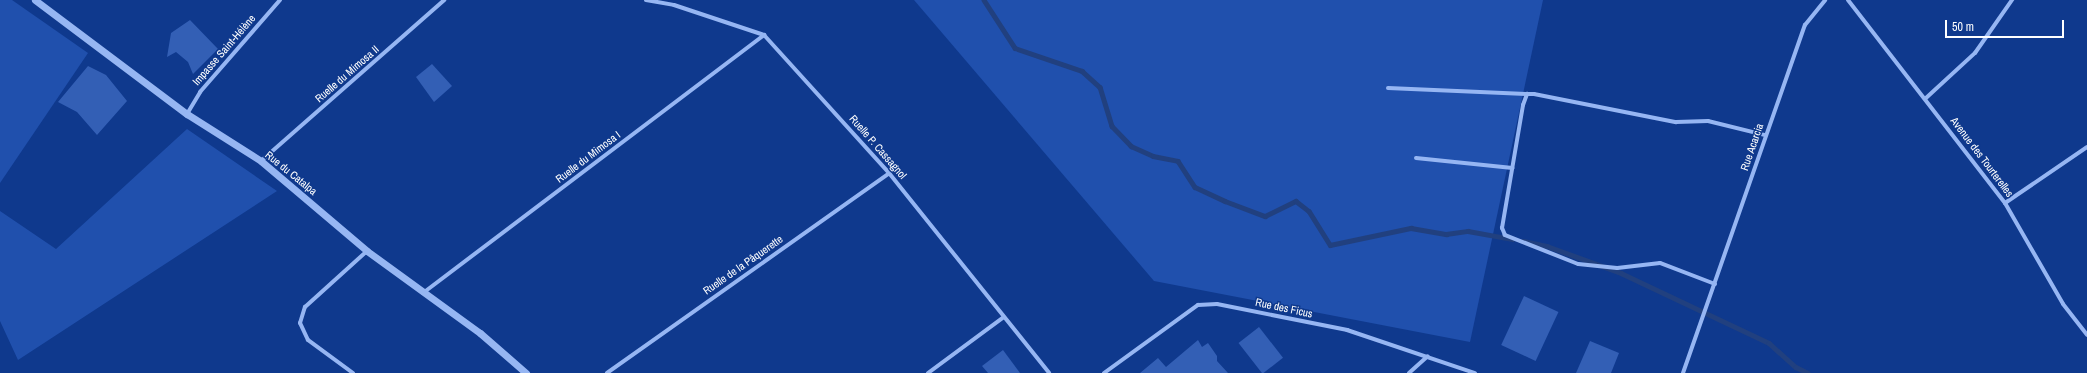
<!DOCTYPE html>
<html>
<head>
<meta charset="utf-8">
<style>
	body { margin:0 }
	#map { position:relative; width:2087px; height:373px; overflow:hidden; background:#0f398d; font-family:"Archivo Narrow",sans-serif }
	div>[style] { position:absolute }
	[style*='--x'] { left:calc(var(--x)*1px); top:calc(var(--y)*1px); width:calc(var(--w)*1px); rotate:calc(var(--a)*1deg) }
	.green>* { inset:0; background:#2050ad }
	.stream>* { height:4.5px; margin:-2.25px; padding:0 2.25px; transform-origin:2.25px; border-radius:2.25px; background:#21407f }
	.building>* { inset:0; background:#335fb5; transform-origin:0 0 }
	.minor>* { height:4px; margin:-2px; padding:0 2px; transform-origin:2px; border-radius:2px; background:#96b6f3 }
	.tertiary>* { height:7px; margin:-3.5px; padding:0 3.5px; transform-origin:3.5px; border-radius:3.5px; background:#96b6f3 }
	span { translate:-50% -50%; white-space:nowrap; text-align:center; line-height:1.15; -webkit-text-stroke:3px #0f398d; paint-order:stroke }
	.street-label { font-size:11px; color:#fff }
	.scale { position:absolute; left:1945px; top:20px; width:119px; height:18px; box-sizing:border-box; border:2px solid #fff; border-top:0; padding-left:5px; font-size:12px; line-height:14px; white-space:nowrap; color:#fff; -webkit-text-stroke:3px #0f398d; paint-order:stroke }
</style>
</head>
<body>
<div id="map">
	<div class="green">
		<div style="clip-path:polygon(0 0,12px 0,88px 53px,0 183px)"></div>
		<div style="clip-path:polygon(914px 0,1543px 0,1470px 342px,1154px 281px)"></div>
		<div style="clip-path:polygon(187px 129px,277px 191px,18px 360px,0 321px,0 211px,56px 249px)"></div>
	</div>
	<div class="stream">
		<div style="--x:984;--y:0;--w:57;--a:57.1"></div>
		<div style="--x:1015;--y:48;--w:71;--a:18.9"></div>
		<div style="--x:1082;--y:71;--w:24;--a:42"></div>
		<div style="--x:1100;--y:87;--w:41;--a:72.9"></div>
		<div style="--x:1112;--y:126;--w:28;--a:46"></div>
		<div style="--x:1131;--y:146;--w:24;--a:24"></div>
		<div style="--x:1153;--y:156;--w:25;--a:11"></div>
		<div style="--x:1178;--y:161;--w:31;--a:57"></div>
		<div style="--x:1195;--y:187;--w:33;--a:25"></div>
		<div style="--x:1225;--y:201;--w:43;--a:20.6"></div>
		<div style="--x:1265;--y:216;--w:34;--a:-26"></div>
		<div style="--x:1296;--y:201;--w:16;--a:38"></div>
		<div style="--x:1309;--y:211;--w:40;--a:58"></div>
		<div style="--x:1330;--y:245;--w:83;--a:-11.9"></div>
		<div style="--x:1411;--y:228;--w:36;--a:10"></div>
		<div style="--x:1446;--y:234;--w:22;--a:-8"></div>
		<div style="--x:1468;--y:231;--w:45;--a:10.3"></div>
		<div style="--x:1523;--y:241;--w:25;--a:12"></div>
		<div style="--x:1547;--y:246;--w:79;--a:20"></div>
		<div style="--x:1621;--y:273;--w:164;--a:25.3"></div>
		<div style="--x:1769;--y:343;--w:36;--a:42"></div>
		<div style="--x:1796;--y:367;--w:13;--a:27"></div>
	</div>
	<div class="building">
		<div style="clip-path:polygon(190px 20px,218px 49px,193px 74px,188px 62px,176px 52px,167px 57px,171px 33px)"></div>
		<div style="clip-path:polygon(432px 64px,452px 86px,434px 102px,416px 77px)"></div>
		<div style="clip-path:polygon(88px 66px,106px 75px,127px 101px,97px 135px,77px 112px,58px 102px)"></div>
		<div style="left:1524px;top:296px;width:38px;height:54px;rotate:25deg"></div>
		<div style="left:1259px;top:327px;width:39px;height:26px;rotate:52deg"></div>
		<div style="clip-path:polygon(1198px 340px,1202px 347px,1208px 343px,1217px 356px,1217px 361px,1228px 373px,1140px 373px,1158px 358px,1166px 367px)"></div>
		<div style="clip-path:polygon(1590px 341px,1619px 353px,1611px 373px,1576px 373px)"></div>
		<div style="clip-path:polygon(1003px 350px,1020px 373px,988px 373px,982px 366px)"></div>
	</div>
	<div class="minor">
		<div style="--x:646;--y:0;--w:28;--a:10"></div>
		<div style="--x:674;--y:5;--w:95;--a:18.4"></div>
		<div style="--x:764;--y:35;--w:186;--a:47.8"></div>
		<div style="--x:889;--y:173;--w:256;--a:51.3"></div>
		<div style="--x:1848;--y:0;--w:257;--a:52.3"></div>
		<div style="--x:2005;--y:203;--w:116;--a:60.1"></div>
		<div style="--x:2063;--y:304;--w:39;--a:52"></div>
		<div style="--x:1388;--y:88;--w:139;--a:2.5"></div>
		<div style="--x:1926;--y:98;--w:67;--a:-42.6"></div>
		<div style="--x:1975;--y:53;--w:65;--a:-55.1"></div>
		<div style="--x:187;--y:114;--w:26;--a:-59"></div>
		<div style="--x:200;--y:92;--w:122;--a:-49"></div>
		<div style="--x:1416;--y:158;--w:97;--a:5.9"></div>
		<div style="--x:261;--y:161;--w:244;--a:-41.3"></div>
		<div style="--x:2005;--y:203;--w:99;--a:-34.3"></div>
		<div style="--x:1715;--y:284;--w:59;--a:-159.1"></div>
		<div style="--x:1660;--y:263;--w:43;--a:173.4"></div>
		<div style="--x:1617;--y:268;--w:39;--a:-174"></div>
		<div style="--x:1578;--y:264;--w:79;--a:-158.3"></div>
		<div style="--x:1505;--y:235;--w:8;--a:-113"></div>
		<div style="--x:1502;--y:228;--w:125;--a:-80.3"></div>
		<div style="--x:1523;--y:105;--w:12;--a:-70"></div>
		<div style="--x:1527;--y:94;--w:7;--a:0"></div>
		<div style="--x:1534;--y:94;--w:145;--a:11.2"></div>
		<div style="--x:1676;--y:122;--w:32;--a:-2"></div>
		<div style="--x:1708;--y:121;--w:59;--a:13.8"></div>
		<div style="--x:423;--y:293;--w:428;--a:-37.1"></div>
		<div style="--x:353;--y:373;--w:56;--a:-143.7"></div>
		<div style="--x:308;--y:340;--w:19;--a:-115"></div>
		<div style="--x:300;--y:323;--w:17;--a:-73"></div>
		<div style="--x:305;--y:307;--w:84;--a:-42.1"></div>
		<div style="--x:607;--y:373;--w:346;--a:-35.3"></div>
		<div style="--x:928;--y:373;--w:94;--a:-36.4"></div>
		<div style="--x:1104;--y:373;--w:116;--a:-35.9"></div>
		<div style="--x:1198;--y:305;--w:19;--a:-3"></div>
		<div style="--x:1217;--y:304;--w:133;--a:11.3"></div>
		<div style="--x:1347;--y:330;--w:135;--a:18.6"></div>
		<div style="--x:1409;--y:373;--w:25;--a:-42"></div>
		<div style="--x:1683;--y:373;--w:369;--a:-70.7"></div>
		<div style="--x:1805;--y:25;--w:32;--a:-51"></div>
	</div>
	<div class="tertiary">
		<div style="--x:35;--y:0;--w:190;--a:36.9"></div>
		<div style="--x:187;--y:114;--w:88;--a:32.4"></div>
		<div style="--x:261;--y:161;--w:139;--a:40.3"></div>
		<div style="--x:367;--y:251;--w:140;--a:36"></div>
		<div style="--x:480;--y:333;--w:61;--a:41"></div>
	</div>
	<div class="street-label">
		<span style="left:224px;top:50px;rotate:-49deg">Impasse Saint-Hélène</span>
		<span style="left:347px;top:74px;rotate:-41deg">Ruelle du Mimosa II</span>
		<span style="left:878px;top:147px;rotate:49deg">Ruelle P. Cassagnol</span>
		<span style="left:1752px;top:147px;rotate:-71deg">Rue Acarcia</span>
		<span style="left:588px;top:157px;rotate:-37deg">Ruelle du Mimosa I</span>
		<span style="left:1982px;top:157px;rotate:53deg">Avenue des Tourterelles</span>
		<span style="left:291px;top:173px;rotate:39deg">Rue du Catalpa</span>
		<span style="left:743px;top:265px;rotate:-35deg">Ruelle de la Pâquerette</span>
		<span style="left:1284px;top:308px;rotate:12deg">Rue des Ficus</span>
	</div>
	<div class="scale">50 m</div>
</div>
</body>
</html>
